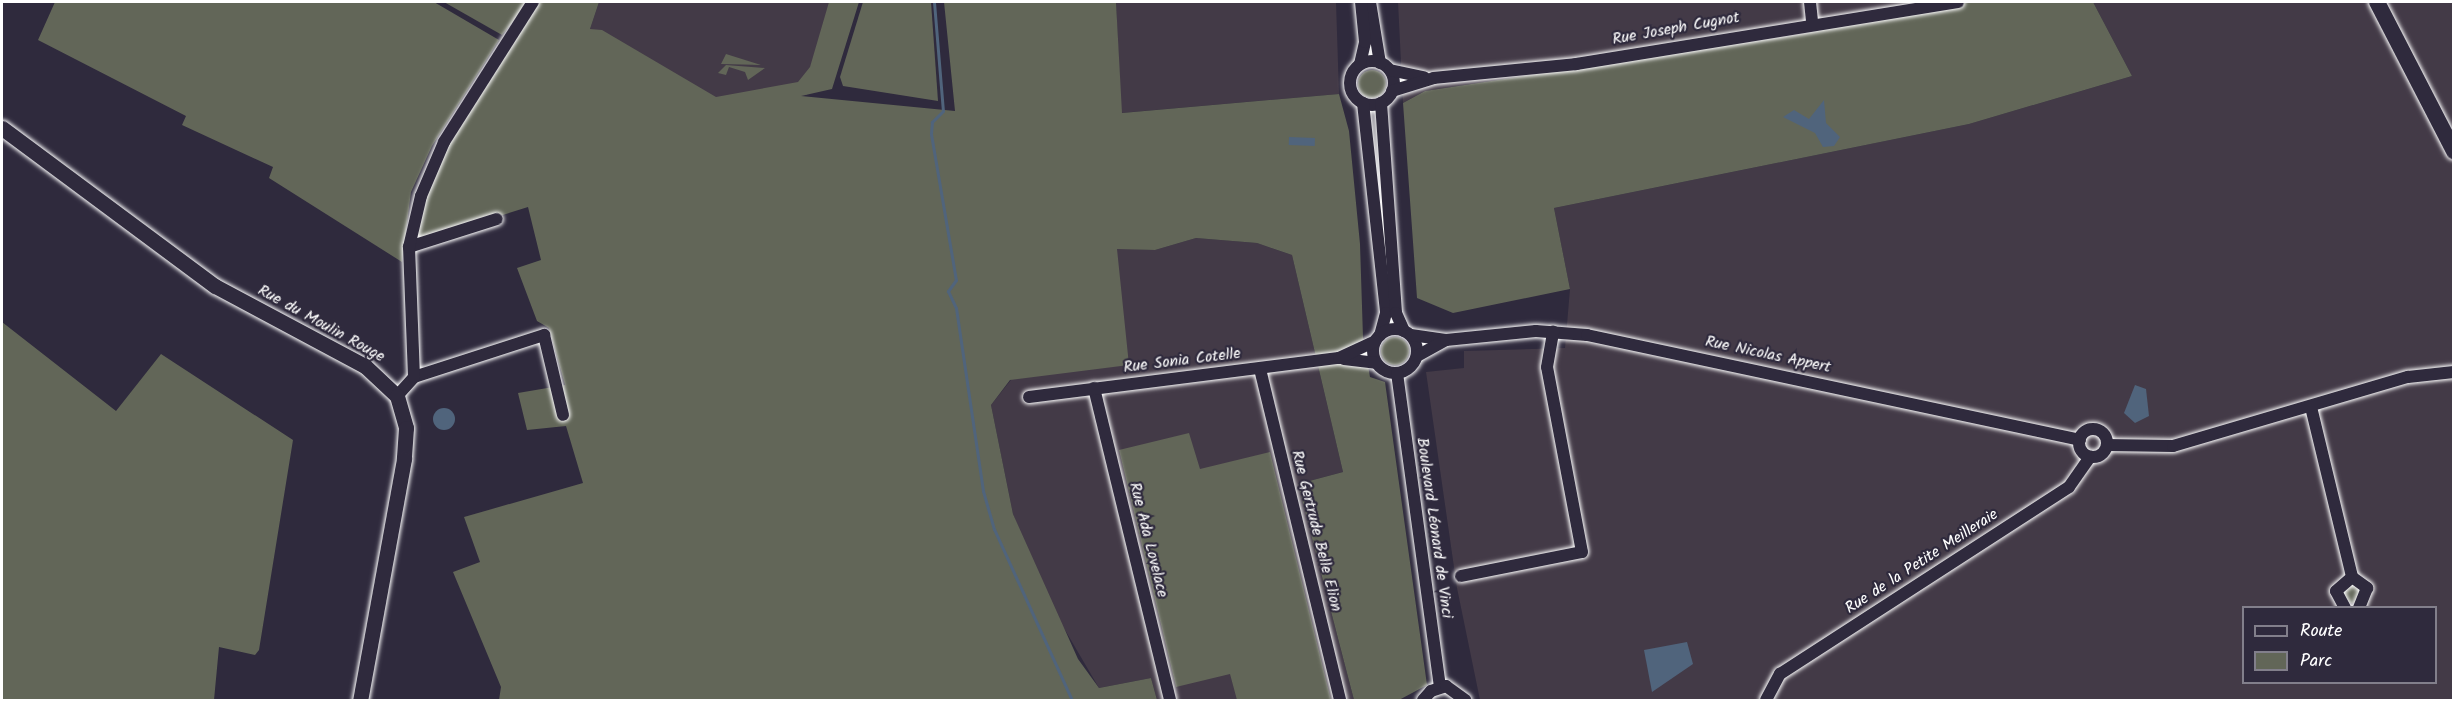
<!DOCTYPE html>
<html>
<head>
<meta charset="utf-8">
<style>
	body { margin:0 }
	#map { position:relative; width:2455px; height:702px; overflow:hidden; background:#2f2a3d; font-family:Kalam,sans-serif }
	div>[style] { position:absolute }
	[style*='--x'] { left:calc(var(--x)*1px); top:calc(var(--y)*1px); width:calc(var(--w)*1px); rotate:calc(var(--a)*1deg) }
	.built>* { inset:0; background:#433a47 }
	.green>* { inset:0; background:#626658 }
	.round { border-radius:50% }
	.water>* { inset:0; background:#50647c; transform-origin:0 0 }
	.stream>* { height:3px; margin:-1.5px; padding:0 1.5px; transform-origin:1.5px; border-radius:1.5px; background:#50647c }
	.roads { filter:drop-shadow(0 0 2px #fff) drop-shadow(0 0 2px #fff) }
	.minor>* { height:12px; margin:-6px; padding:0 6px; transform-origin:6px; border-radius:6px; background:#2f2a3d }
	.minor>.ring { margin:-6px; padding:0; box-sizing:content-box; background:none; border:12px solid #2f2a3d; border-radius:50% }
	.tertiary>* { height:15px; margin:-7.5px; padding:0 7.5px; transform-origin:7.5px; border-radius:7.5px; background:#2f2a3d }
	.secondary>* { height:16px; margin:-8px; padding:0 8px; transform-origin:8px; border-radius:8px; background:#2f2a3d }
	span { translate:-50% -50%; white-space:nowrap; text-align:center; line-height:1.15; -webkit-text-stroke:4.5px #2f2a3d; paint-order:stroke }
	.street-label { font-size:16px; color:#fff }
	.frame { position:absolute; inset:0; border:3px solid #fff; pointer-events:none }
	.legend { position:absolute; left:2242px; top:606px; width:195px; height:78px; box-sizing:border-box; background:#2f2a3d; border:2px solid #827f8b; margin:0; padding:8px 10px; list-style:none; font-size:18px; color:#fff }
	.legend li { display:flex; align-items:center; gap:12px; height:30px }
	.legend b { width:30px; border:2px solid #827f8b }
</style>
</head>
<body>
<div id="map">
	<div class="built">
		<div style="clip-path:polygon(599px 2px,835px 2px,807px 95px,715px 103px,590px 29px)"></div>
		<div style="clip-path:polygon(1116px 2px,1336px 2px,1339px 94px,1121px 113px)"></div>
		<div style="clip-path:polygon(1398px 2px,1971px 2px,1796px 35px,1425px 91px,1403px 103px)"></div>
		<div style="clip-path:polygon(evenodd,2093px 2px,2453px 2px,2454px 147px,2448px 151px,2454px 163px,2453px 700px,1480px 700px,1457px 588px,1426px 372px,1464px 368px,1464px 351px,1565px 348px,1570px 289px,1554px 208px,1969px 124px,2132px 76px,2093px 2px,2244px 608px,2436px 608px,2436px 682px,2244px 682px,2244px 608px)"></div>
		<div style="clip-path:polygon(1196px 238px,1257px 243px,1292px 255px,1343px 472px,1298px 484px,1354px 700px,1157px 700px,1151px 678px,1099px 688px,1044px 594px,1013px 514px,991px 405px,1116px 248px,1155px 250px)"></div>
	</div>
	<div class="green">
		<div style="clip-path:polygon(55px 2px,434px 2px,499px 40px,432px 146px,411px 192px,402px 262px,269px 178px,273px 167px,182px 125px,186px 116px,38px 40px)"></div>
		<div style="clip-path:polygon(444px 2px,529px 2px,502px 35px)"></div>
		<div style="clip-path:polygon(536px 2px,599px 2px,590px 29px,602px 30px,716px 97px,798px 82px,810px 67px,829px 2px,859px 2px,832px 89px,801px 96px,955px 111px,944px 2px,1116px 2px,1122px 113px,1339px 94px,1349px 131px,1360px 244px,1363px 337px,1370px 377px,1385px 382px,1427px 685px,1399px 700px,1354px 700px,1298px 484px,1343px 472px,1292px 255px,1257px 243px,1196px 238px,1155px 250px,1117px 249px,1129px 365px,1010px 380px,991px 405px,1013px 514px,1078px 659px,1099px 688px,1151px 678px,1157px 700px,499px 700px,501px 687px,453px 572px,480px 562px,464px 517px,583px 483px,566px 426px,527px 430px,518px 393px,565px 385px,549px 328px,537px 321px,517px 268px,541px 260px,528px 207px,416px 242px,424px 199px,448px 142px)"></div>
		<div style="clip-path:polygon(863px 2px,931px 2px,938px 101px,843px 86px,840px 77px)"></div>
		<div style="clip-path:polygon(1971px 2px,2093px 2px,2132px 76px,1969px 124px,1554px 208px,1570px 289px,1453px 313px,1417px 298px,1403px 103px,1425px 91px,1796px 35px)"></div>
		<div style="clip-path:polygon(726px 54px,761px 65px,763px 65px,721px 64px)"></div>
		<div style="clip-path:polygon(726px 65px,765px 68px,748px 80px,745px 72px,729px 67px,726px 75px,718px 73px)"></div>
		<div class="round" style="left:1358px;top:70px;width:28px;height:28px"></div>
		<div style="clip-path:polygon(2px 322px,116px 411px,161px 354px,293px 440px,259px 650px,255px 655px,219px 647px,214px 700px,2px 700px)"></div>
		<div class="round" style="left:1381px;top:337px;width:28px;height:28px"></div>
		<div style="clip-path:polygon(1189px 433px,1200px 469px,1270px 452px,1331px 700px,1237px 700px,1230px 674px,1176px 687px,1119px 450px)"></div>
		<div class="round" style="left:2343px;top:585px;width:18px;height:18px"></div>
	</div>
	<div class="water">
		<div style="clip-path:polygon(1824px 100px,1826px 123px,1840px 137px,1834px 146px,1823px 147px,1815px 133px,1783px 117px,1794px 110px,1809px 119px)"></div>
		<div style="left:1289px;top:137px;width:26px;height:8px;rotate:2deg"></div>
		<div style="clip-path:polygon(2135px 385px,2146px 389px,2149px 416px,2135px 423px,2124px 413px)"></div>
		<div class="round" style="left:433px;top:408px;width:22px;height:22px"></div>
		<div style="clip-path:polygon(1687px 642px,1693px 664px,1652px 692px,1644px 650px)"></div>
	</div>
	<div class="stream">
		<div style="--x:934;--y:2;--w:109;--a:85.3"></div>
		<div style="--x:943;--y:111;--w:16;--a:135"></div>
		<div style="--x:932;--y:122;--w:12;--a:95"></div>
		<div style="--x:931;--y:134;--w:148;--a:80.3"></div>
		<div style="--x:956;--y:280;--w:14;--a:126"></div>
		<div style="--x:948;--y:291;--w:19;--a:65"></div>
		<div style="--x:956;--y:308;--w:185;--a:81.6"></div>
		<div style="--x:983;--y:491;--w:40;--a:74"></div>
		<div style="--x:994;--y:529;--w:188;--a:65.5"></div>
	</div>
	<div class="roads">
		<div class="minor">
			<div style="--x:1370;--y:2;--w:62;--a:80.7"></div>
			<div style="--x:1810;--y:2;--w:20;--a:84"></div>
			<div class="ring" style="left:1350px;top:61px;width:32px;height:32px"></div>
			<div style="--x:1360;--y:64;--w:23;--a:-77"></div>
			<div style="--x:1365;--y:42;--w:40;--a:-95.7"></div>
			<div style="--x:1390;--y:70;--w:35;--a:12"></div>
			<div style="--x:1392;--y:91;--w:44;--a:-17.2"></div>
			<div style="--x:1434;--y:78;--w:143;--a:-5.6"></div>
			<div style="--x:1576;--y:64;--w:387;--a:-9.2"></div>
			<div style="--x:1363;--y:103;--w:211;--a:83.7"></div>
			<div style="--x:1386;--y:313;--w:23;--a:105"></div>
			<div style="--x:1381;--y:103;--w:211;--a:85.9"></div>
			<div style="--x:1396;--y:313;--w:20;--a:66"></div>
			<div style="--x:409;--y:247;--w:92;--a:-17.7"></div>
			<div class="ring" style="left:1373px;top:329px;width:32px;height:32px"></div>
			<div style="--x:1411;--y:335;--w:35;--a:8"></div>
			<div style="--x:1446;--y:340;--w:33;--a:151"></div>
			<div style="--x:1446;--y:340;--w:90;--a:-5.7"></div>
			<div style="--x:1536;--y:331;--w:51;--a:4.5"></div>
			<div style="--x:1587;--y:335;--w:504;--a:12.02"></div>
			<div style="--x:1344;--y:359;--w:32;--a:7"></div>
			<div style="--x:1260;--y:369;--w:341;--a:76.4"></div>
			<div style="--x:1397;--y:373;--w:317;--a:82.2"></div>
			<div style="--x:414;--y:377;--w:137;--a:-17.9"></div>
			<div style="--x:544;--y:335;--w:82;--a:76.6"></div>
			<div style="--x:1094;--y:388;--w:321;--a:76.3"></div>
			<div style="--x:397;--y:396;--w:25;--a:-48"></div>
			<div style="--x:414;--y:377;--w:130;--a:-92.2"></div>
			<div style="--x:409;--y:247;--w:52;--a:-76.8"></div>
			<div style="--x:421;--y:196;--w:59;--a:-66.9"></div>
			<div style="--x:444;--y:142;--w:166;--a:-57.6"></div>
			<div style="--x:1029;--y:397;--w:312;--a:-7.2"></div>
			<div style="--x:1339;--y:358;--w:40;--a:-25"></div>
			<div style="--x:2311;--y:407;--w:175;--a:76.4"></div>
			<div class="ring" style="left:2079px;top:429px;width:16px;height:16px"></div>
			<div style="--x:2107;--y:445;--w:66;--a:0.9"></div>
			<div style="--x:2173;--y:446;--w:245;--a:-16.4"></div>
			<div style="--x:2408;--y:377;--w:46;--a:-6.2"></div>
			<div style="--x:1461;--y:576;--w:123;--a:-11.2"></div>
			<div style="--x:1582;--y:552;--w:188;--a:-100.7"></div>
			<div style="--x:1547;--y:367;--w:36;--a:-80"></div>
			<div style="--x:2345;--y:608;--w:19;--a:-118"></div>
			<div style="--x:2336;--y:591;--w:21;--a:-41"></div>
			<div style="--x:2352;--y:577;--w:19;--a:36"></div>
			<div style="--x:2367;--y:588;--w:22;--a:112"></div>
			<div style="--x:1423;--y:700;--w:12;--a:-48"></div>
			<div style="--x:1431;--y:691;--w:16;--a:-18"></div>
			<div style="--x:1446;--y:686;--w:24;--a:36"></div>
			<div style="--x:1766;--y:700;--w:30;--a:-62"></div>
			<div style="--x:1780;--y:674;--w:344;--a:-32.9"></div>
			<div style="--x:2069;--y:487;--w:37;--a:-55"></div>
		</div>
		<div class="tertiary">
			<div style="--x:2;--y:128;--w:265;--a:36.6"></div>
			<div style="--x:215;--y:286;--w:170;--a:28.1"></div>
			<div style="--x:365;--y:366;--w:44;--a:43.2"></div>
			<div style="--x:397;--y:396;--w:33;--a:74"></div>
			<div style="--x:406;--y:428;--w:31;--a:94"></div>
			<div style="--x:404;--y:459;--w:245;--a:100.3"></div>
		</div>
		<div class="secondary">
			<div style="--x:2377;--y:2;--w:168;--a:62.7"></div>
		</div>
	</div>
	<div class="street-label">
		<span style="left:1676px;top:29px;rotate:-10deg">Rue Joseph Cugnot</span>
		<span style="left:321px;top:324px;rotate:29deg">Rue du Moulin Rouge</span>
		<span style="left:1768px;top:355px;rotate:12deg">Rue Nicolas Appert</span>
		<span style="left:1182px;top:361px;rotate:-7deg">Rue Sonia Cotelle</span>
		<span style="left:1434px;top:528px;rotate:82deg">Boulevard Léonard de Vinci</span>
		<span style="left:1316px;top:531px;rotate:76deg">Rue Gertrude Belle Elion</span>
		<span style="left:1148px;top:540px;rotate:76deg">Rue Ada Lovelace</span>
		<span style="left:1922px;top:562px;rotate:-33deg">Rue de la Petite Meilleraie</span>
	</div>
	<div class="frame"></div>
	<ul class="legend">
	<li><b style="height:8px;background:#2f2a3d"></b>Route</li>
	<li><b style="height:16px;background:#626658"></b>Parc</li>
	</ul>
</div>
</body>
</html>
